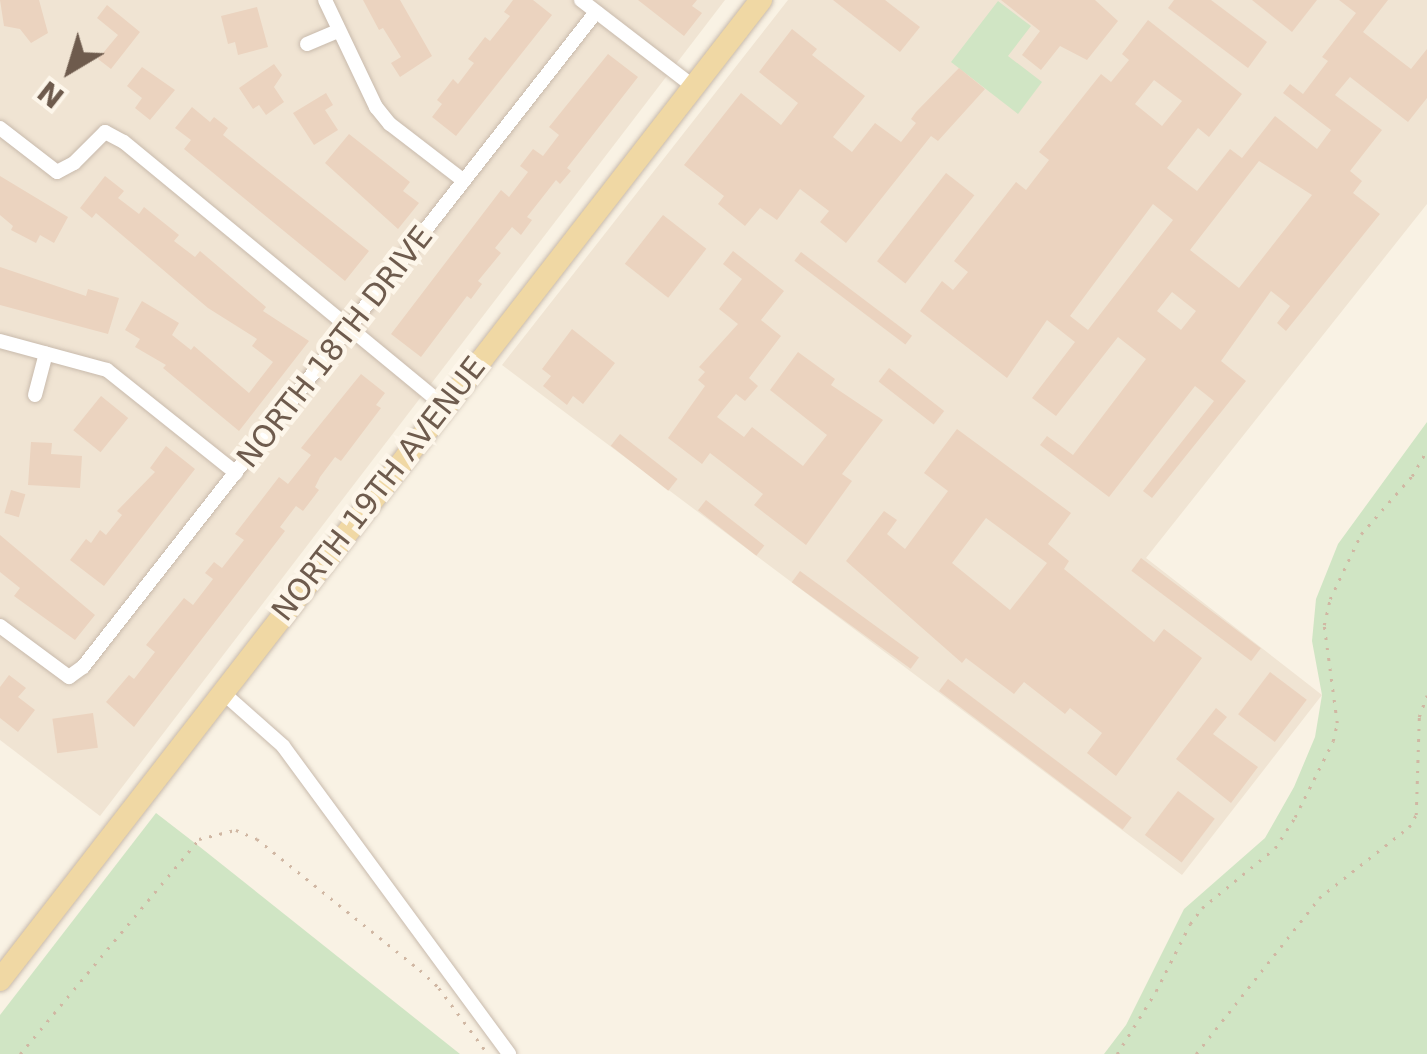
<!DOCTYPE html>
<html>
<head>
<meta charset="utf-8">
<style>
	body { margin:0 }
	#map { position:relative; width:1427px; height:1054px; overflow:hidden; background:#f9f2e4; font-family:"DejaVu Sans",sans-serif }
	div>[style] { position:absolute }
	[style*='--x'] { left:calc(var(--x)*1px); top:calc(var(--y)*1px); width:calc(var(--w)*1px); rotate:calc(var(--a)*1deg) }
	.residential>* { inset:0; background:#f0e4d3 }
	.green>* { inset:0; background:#d0e5c4 }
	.building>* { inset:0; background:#ebd3bf; transform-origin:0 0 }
	.path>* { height:2.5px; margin-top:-1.25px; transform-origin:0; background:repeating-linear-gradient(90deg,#d0b7a3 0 2.5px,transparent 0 10.5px) }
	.roads { filter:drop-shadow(0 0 2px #c8baac) drop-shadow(0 0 2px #c8baac) }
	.street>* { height:14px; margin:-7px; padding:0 7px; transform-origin:7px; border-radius:7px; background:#fff }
	.primary>* { height:22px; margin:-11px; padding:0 11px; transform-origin:11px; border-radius:11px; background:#f0d8a4 }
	span { translate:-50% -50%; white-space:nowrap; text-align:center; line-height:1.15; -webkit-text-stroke:9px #fdf6ea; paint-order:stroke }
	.street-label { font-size:30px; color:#6e5b4d }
	.north { position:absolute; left:20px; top:20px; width:100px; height:100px; -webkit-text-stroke:8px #fdf6ea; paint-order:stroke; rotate:218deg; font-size:28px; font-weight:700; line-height:40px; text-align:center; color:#6e5b4d }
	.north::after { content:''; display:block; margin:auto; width:35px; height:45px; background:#6e5b4d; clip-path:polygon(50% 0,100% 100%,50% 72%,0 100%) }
</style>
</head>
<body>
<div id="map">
	<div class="residential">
		<div style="clip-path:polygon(0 0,725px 0,100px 816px,0 740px)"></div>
		<div style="clip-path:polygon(788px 0,1427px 0,1427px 204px,1146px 558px,1322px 695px,1182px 875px,502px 365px)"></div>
	</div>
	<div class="green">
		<div style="clip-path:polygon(998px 1px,1031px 26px,1008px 56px,1042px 82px,1018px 114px,951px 62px)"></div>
		<div style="clip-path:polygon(1427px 422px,1427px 1054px,1104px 1054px,1126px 1025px,1184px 909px,1265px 838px,1294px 787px,1315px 737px,1322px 695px,1312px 641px,1316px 599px,1338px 544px)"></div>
		<div style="clip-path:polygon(156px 813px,200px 847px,460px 1054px,0 1054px,0 1015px)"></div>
	</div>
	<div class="building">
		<div style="clip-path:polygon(0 0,39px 0,48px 33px,31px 43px,20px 29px,4px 26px)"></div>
		<div style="clip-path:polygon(363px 0,400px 0,432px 56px,400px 77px,391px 63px,401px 57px,383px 28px,379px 30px)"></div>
		<div style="clip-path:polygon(513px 0,533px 0,552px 15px,456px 136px,432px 117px,442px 104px,437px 100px,453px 79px,458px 84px,474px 63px,468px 59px,485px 37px,490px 41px,510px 16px,504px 12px)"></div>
		<div style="clip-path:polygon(638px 0,697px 0,692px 6px,702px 13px,684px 36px)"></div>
		<div style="clip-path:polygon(833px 0,885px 0,920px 27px,900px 52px)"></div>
		<div style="clip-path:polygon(1001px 0,1095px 0,1118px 21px,1087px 60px,1060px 46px,1041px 70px,1022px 55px,1040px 31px)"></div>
		<div style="clip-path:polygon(1174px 0,1211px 0,1267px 42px,1248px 68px,1168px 8px)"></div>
		<div style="clip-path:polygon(1252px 0,1317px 0,1292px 32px)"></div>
		<div style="clip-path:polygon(evenodd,1339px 0,1388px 0,1363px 32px,1411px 69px,1427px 49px,1427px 98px,1408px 122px,1350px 77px,1335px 95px,1382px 130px,1350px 171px,1362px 181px,1353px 193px,1380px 214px,1286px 331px,1277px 323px,1290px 306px,1271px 291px,1221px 361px,1246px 381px,1152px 498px,1143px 491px,1214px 401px,1195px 386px,1109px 497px,1040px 445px,1047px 436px,1073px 455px,1146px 359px,1118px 337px,1056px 416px,1032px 398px,1075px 342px,1047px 320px,1007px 378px,920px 311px,942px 281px,953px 290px,968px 272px,954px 261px,1016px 182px,1026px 190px,1049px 160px,1039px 152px,1101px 74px,1111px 82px,1129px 60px,1122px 54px,1148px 20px,1242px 94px,1209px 137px,1198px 128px,1167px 168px,1197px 191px,1230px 149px,1242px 158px,1275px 116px,1317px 149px,1331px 130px,1283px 93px,1290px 84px,1303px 94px,1328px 61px,1322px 57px,1356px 13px,1339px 0,1154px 80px,1182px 101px,1162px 126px,1135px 104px,1154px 80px,1339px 0,1259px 161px,1312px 195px,1239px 288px,1190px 250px,1259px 161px,1339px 0,1153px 204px,1173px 220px,1088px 330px,1070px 316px,1153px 204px,1339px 0,1172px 292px,1196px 311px,1181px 330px,1157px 311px,1172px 292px)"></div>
		<div style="clip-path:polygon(107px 5px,140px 32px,111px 69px,98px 59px,118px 35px,97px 18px)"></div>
		<div style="clip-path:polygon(257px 7px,268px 47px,238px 55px,235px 42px,228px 44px,221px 16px)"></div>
		<div style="clip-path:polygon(792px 29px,817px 49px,812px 55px,865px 96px,833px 137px,852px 152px,875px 123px,901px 142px,916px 123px,911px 119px,916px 112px,959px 68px,985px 89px,938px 141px,931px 136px,846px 243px,820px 222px,829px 211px,800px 189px,777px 220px,760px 208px,745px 226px,718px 204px,724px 196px,684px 165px,741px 93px,781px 125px,798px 103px,759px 72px)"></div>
		<div style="clip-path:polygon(608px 54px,638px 77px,567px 168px,571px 171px,560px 184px,556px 180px,527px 217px,532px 220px,521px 235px,512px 227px,495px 248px,501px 253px,478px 281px,482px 284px,471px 299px,467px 296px,421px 357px,391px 334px,501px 190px,509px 197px,528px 172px,520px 166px,533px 149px,543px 156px,559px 135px,549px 127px)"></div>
		<div style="clip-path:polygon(274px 64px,282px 75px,274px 87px,284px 102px,266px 115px,259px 105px,253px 109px,239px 88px)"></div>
		<div style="clip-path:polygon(142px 67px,175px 90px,150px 120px,135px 108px,142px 98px,127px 86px)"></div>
		<div style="clip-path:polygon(326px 93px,333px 105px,325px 110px,338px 130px,314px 145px,293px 113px)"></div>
		<div style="clip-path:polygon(192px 107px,210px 122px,214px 117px,228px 128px,223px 135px,369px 251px,345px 281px,184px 149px,191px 140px,175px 128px)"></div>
		<div style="clip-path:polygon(349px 134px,410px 182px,403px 191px,419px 203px,398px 229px,325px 163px)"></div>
		<div style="left:946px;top:173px;width:36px;height:112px;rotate:38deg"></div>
		<div style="clip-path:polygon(0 176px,68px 217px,54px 243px,40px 235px,36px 243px,11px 230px,13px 226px,0 215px)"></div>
		<div style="clip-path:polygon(105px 176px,124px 191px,118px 198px,139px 214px,144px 207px,179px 235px,174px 241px,195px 257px,200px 251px,266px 307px,263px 311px,309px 341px,239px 431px,163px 368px,166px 365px,135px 347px,140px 339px,125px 330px,142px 301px,179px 323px,172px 335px,191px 350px,194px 346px,249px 393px,273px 362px,252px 346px,257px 339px,208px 308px,96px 213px,92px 218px,80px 208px)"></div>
		<div style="left:663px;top:215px;width:55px;height:62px;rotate:38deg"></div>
		<div style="clip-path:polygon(733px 251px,784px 291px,761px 320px,781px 336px,749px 378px,758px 386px,745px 401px,736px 394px,717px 417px,744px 437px,752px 427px,803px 466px,827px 435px,770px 390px,798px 352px,835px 379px,831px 385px,883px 420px,842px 474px,852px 481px,806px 545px,754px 505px,763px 494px,710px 453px,702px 464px,668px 438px,705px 386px,698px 380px,705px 372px,699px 367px,738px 324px,719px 309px,742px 279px,723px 264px)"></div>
		<div style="left:801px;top:252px;width:139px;height:11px;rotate:37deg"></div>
		<div style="clip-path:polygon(0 267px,86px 296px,88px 289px,119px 298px,108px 334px,0 305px)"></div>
		<div style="clip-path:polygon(572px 329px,615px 363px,583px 404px,573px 396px,567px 405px,543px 386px,551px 376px,542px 369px)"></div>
		<div style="left:889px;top:368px;width:70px;height:17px;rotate:38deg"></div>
		<div style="clip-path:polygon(361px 374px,385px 393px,376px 405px,381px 408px,341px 461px,335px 457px,320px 477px,315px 487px,319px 490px,303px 511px,296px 506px,280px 527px,285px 531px,134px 727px,106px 702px,129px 675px,134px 679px,155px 652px,146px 645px,184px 598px,193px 605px,213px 579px,205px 573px,214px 562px,222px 568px,244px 540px,235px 534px,279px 477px,288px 484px,311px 455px,301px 448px)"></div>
		<div style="left:101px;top:396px;width:35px;height:44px;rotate:39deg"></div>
		<div style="clip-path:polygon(evenodd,957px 429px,1071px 513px,1048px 544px,1069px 561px,1064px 569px,1154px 642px,1164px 629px,1202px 658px,1116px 776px,1087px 753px,1102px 733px,1070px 708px,1065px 714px,1024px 682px,1014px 694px,966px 658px,962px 663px,846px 561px,884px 511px,897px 520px,887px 534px,905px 549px,948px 491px,924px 473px,957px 429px,986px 518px,1047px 563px,1010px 610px,952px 563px,986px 518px)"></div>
		<div style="left:620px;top:434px;width:73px;height:15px;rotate:38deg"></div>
		<div style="clip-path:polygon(31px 442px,52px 443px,51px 454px,82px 456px,80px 488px,28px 485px)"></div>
		<div style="clip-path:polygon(166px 446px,195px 469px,104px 586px,70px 560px,86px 539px,91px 543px,100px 530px,106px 535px,122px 515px,117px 511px,155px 472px,150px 468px)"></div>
		<div style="left:11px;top:490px;width:15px;height:24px;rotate:16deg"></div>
		<div style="left:706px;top:500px;width:74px;height:13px;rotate:38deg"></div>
		<div style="clip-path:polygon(0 535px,95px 615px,75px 640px,14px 596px,20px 588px,0 572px)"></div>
		<div style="left:1141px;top:558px;width:150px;height:16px;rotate:37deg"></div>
		<div style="left:800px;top:571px;width:147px;height:14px;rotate:36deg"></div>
		<div style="left:1270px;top:672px;width:46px;height:53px;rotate:37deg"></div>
		<div style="clip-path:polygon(9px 675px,26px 688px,18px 697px,35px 710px,18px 732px,0 718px,0 687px)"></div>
		<div style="left:948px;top:679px;width:230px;height:15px;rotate:37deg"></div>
		<div style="clip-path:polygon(1216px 708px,1227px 717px,1213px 734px,1258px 767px,1231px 803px,1176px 759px)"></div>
		<div style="left:93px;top:713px;width:35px;height:41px;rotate:82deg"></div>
		<div style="left:1178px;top:791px;width:46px;height:55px;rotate:37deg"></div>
	</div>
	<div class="path">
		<div style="--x:20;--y:1054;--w:280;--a:-50.2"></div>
		<div style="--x:199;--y:839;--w:38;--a:-14"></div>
		<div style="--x:236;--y:830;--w:23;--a:23"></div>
		<div style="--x:257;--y:839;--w:209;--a:38.8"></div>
		<div style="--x:420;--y:970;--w:26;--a:43"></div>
		<div style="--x:439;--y:988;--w:82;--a:53.4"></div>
		<div style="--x:1117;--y:1054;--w:74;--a:-58.2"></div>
		<div style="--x:1156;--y:991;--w:75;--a:-63.1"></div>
		<div style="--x:1190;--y:924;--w:20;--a:-53"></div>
		<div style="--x:1202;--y:908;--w:94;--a:-39.4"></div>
		<div style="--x:1275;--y:848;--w:37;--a:-57"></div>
		<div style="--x:1295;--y:817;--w:85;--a:-63.4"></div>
		<div style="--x:1333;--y:741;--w:18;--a:-77"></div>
		<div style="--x:1337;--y:723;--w:99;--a:-97.6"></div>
		<div style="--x:1324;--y:625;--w:27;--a:-77"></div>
		<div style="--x:1330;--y:599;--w:72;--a:-64.5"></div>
		<div style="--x:1361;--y:534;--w:77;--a:-48.7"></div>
		<div style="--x:1412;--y:476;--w:30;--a:-60"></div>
		<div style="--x:1196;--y:1054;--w:199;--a:-51.7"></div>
		<div style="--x:1319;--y:898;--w:115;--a:-38.3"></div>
		<div style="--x:1409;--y:827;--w:14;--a:-60"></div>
		<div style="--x:1416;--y:815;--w:98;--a:-88.2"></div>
		<div style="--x:1419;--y:717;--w:23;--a:-70"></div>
	</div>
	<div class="roads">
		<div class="street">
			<div style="--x:325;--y:0;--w:119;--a:64.5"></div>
			<div style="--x:376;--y:107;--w:22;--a:51"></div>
			<div style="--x:390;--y:124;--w:93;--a:37.6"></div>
			<div style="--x:581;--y:0;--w:143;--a:37.6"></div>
			<div style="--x:307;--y:44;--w:34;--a:-23"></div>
			<div style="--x:0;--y:128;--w:72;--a:37.7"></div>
			<div style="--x:57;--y:172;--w:19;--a:-28"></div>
			<div style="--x:74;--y:163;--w:44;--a:-45"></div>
			<div style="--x:105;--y:132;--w:21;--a:28"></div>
			<div style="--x:124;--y:142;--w:413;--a:39.5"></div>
			<div style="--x:0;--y:341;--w:111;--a:15.2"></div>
			<div style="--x:107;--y:370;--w:165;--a:38.6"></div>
			<div style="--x:35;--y:395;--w:43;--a:-75.3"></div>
			<div style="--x:0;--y:626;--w:86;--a:36.5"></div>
			<div style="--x:69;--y:677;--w:17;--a:-36"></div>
			<div style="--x:83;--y:667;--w:832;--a:-51.93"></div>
			<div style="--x:222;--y:692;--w:81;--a:41.5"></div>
			<div style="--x:283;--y:746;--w:382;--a:53.7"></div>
		</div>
		<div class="primary">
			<div style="--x:0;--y:980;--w:1241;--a:-52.17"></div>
		</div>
	</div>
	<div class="street-label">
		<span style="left:335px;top:347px;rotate:-52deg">NORTH 18TH DRIVE</span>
		<span style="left:379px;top:489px;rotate:-52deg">NORTH 19TH AVENUE</span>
	</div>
	<div class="north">N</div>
</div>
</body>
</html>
